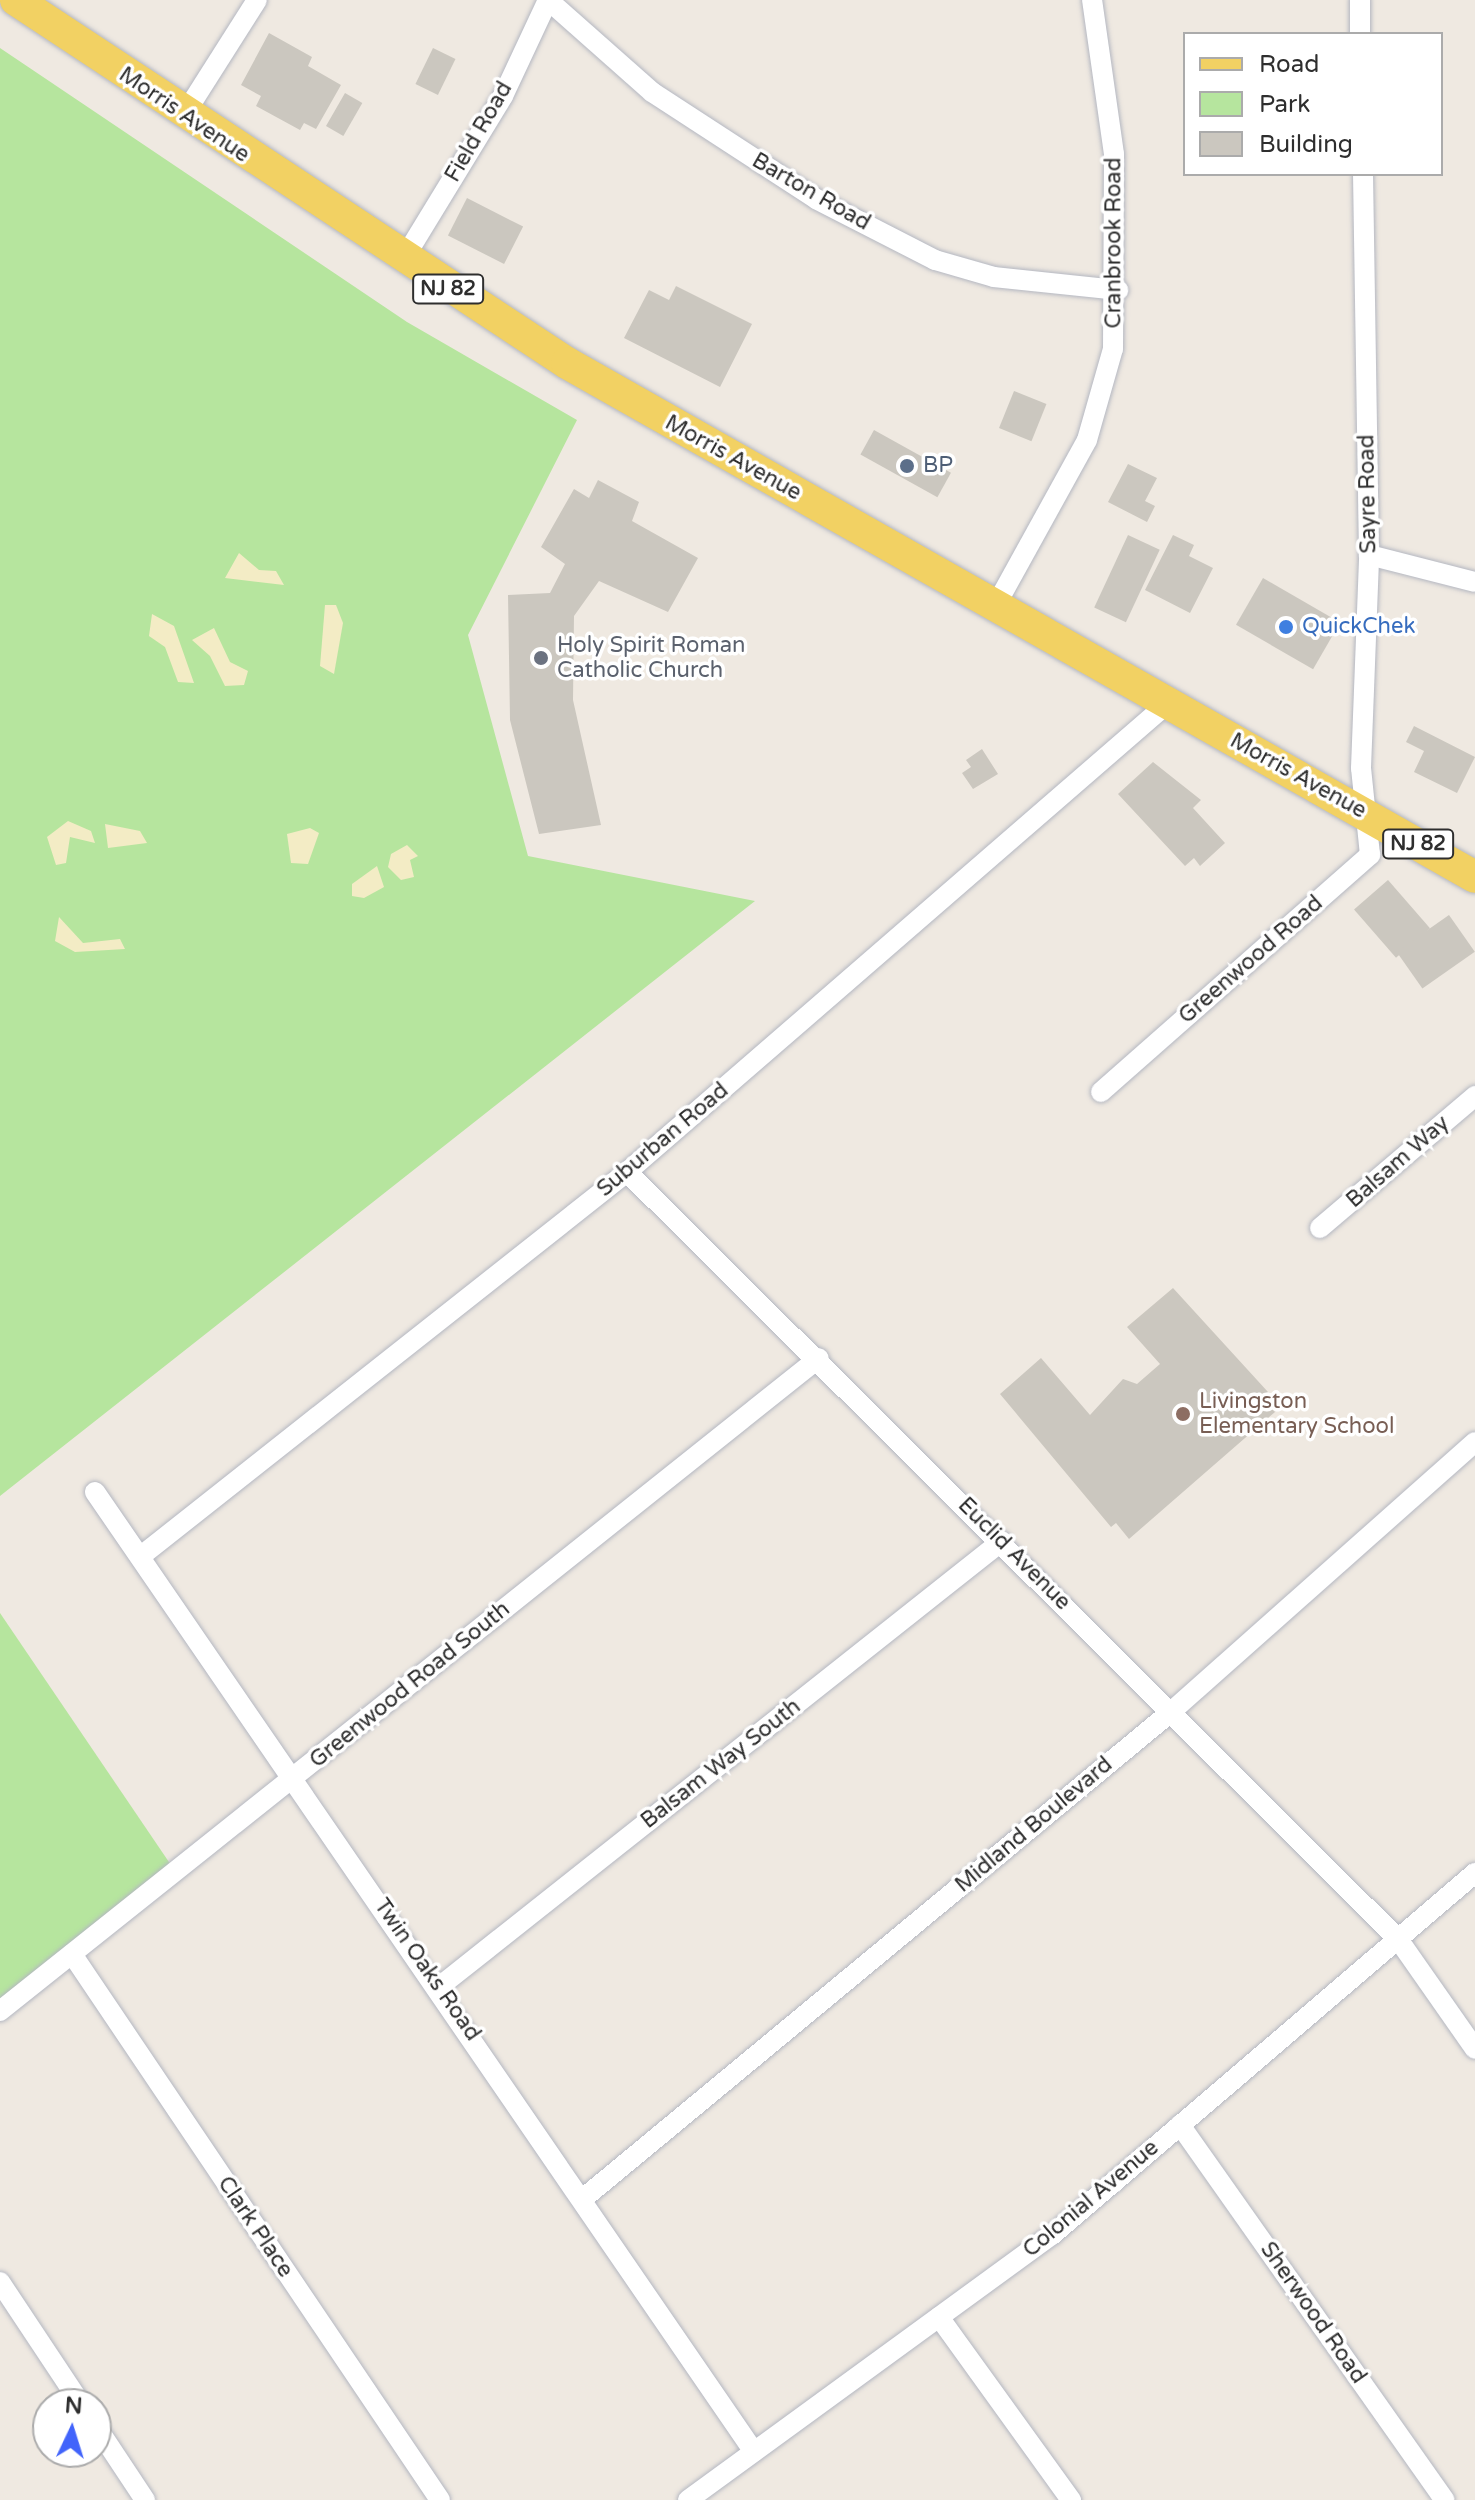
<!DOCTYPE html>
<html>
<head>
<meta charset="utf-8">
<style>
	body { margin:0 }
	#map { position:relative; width:1475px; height:2500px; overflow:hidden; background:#efe9e1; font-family:"Varela Round",sans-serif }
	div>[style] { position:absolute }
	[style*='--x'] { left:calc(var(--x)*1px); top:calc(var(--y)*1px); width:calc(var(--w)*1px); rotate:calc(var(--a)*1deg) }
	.green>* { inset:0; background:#b6e59e }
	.sand>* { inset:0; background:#f3ecc5 }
	.building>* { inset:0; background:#cbc7bf; transform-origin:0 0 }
	.roads { filter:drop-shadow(0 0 2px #b4b7c1) drop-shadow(0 0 2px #b4b7c1) }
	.minor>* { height:20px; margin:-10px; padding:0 10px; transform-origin:10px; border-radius:10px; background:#fff }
	.primary>* { height:32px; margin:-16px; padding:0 16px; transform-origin:16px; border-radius:16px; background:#f2d163 }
	.dots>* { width:22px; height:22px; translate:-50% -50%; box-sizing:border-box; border:4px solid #fff; border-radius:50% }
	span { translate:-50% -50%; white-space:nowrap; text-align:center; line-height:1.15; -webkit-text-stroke:7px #fff; paint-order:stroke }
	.shield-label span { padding:2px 6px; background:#fff; border:2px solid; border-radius:6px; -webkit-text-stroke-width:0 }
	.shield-label { font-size:20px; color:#2e2e2e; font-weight:700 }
	.street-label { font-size:22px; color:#2e2e2e }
	.service-label { font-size:22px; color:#4e5e75 }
	.left { translate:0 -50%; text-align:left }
	.shop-label { font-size:22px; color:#366cbe }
	.worship-label { font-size:22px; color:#5b616d }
	.education-label { font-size:22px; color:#785e54 }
	.legend { position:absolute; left:1183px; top:32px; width:260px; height:144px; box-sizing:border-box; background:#fff; border:2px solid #ababab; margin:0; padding:10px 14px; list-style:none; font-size:24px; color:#2e2e2e }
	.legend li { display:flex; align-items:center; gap:16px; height:40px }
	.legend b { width:40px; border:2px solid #ababab }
	.north { position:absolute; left:32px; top:2388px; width:80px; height:80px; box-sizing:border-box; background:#fff; border:2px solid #ababab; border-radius:50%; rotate:4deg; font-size:22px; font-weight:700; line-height:32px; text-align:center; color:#2e2e2e }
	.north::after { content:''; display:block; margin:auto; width:28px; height:36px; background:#4264fb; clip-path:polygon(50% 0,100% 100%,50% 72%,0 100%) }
</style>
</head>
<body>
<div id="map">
	<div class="green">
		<div style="clip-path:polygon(0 48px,407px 322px,577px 420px,468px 635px,528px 856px,755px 901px,0 1496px)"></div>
		<div style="clip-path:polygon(0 1613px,173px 1868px,0 2008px)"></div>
	</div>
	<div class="sand">
		<div style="clip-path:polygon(239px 553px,259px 570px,276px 571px,284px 585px,225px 578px)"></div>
		<div style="clip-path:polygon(325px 605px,336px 605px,343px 623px,334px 674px,320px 666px)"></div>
		<div style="clip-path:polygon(152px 614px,174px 626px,194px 683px,178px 682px,165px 647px,149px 636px)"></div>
		<div style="clip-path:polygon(214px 628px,230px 662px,248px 671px,244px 685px,225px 686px,210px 656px,192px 640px)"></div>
		<div style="clip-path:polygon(68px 821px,91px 831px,95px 843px,70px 837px,66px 863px,56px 865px,47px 837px)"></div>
		<div style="clip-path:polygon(105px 824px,140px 831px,147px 843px,108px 848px)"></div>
		<div style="clip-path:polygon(310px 828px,319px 833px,308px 864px,291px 863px,287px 834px)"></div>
		<div style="clip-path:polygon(407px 845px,418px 856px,410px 860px,414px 877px,401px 880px,388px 867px,391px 854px)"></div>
		<div style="clip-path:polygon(377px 866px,384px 887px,364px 898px,352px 896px,352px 884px)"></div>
		<div style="clip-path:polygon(59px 917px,83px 943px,120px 939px,125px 949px,75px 952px,55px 941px)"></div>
	</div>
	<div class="building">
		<div style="clip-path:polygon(269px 33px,312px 57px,308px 66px,341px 85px,316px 129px,304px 123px,300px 130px,256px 106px,261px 96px,241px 85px)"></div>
		<div style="left:433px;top:48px;width:25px;height:40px;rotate:26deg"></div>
		<div style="left:345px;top:93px;width:20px;height:38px;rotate:30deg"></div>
		<div style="left:467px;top:198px;width:63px;height:42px;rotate:27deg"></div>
		<div style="clip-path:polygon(676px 286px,752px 324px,720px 387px,624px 338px,649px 290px,669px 300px)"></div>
		<div style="left:1014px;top:391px;width:35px;height:40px;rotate:22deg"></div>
		<div style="left:874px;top:430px;width:88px;height:28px;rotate:29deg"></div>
		<div style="clip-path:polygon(1128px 464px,1157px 478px,1145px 501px,1155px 506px,1147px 522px,1108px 502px)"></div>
		<div style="clip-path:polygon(598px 480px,639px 502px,632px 521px,698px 558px,668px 612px,599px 581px,574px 616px,573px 700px,601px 825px,539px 834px,510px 720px,508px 595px,550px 593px,565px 564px,541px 547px,574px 489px,589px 498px)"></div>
		<div style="left:1128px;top:535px;width:35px;height:80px;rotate:25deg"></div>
		<div style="clip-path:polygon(1173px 535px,1194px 545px,1189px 556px,1213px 568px,1190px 613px,1145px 590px)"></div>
		<div style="left:1263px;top:578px;width:89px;height:54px;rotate:30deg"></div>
		<div style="clip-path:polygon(1414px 726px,1475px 757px,1457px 793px,1414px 772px,1424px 751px,1406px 742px)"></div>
		<div style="clip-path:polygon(982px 749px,998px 774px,973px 789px,962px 773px,971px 767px,966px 760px)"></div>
		<div style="clip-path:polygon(1153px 762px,1201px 800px,1193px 808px,1225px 843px,1200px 866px,1194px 858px,1185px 866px,1118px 794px)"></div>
		<div style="left:1388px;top:880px;width:64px;height:45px;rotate:49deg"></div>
		<div style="left:1449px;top:915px;width:45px;height:64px;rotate:55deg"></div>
		<div style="clip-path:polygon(1173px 1288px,1268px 1392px,1262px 1397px,1275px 1412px,1129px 1539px,1116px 1523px,1111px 1527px,1000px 1394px,1041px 1358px,1090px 1415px,1123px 1379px,1137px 1384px,1160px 1364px,1127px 1327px)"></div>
	</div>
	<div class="roads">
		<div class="minor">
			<div style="--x:548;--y:0;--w:139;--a:41.5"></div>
			<div style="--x:652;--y:92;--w:196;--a:33.1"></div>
			<div style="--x:816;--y:199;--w:134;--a:27.1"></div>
			<div style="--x:935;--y:260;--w:61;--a:16.1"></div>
			<div style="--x:994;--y:277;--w:125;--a:6"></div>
			<div style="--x:1360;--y:0;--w:34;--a:90"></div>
			<div style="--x:184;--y:115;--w:136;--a:-57.6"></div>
			<div style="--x:403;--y:260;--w:192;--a:-58.6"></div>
			<div style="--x:503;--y:96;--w:106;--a:-64.9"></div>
			<div style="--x:1369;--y:555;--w:109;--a:14.3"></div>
			<div style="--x:996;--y:605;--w:188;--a:-61.1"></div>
			<div style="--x:1087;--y:440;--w:95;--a:-74.1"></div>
			<div style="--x:1113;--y:349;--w:195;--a:-89.7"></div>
			<div style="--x:1114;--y:154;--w:156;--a:-98.1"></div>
			<div style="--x:1101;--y:1092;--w:359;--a:-41.4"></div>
			<div style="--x:1370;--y:855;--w:87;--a:-95.9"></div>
			<div style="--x:1361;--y:768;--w:213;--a:-87.8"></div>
			<div style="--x:1369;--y:555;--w:381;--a:-90.9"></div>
			<div style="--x:627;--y:1172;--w:1088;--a:44.85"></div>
			<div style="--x:1398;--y:1939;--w:134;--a:55"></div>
			<div style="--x:1320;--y:1228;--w:204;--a:-40.4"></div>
			<div style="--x:95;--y:1492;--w:1164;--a:55.53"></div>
			<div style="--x:141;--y:1556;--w:619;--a:-38.31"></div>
			<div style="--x:627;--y:1172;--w:716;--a:-40.92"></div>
			<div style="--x:72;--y:1954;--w:658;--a:56.02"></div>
			<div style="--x:439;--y:1987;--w:718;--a:-38.39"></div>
			<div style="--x:0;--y:2011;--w:1047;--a:-38.57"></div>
			<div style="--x:1180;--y:2125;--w:459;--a:54.8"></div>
			<div style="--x:585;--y:2197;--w:762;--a:-39.62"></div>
			<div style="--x:1172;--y:1711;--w:405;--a:-41.6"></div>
			<div style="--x:0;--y:2282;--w:146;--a:56.4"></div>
			<div style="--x:939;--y:2317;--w:226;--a:54.2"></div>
			<div style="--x:96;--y:2426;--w:89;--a:56.5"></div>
			<div style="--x:688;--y:2500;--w:450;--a:-36.1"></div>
			<div style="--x:1052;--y:2235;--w:557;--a:-40.56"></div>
		</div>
		<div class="primary">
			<div style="--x:16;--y:0;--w:660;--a:33.38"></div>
			<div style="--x:567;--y:363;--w:1043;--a:29.51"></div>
		</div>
	</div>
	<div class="dots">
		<div style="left:907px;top:466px;background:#5c6f8a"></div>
		<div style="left:1286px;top:627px;background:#3f7fe0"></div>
		<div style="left:541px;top:658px;background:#6b7280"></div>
		<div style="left:1183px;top:1414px;background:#8d6e63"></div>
	</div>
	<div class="shield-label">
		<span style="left:448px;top:289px">NJ 82</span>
		<span style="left:1418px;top:844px">NJ 82</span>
	</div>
	<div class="street-label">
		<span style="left:184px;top:115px;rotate:34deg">Morris Avenue</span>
		<span style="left:479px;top:132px;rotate:-60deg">Field Road</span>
		<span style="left:811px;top:192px;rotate:30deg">Barton Road</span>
		<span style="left:1114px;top:243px;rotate:-90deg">Cranbrook Road</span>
		<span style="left:733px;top:458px;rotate:29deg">Morris Avenue</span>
		<span style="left:1368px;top:494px;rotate:-91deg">Sayre Road</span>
		<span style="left:1298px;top:776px;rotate:29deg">Morris Avenue</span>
		<span style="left:1251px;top:960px;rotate:-41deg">Greenwood Road</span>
		<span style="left:663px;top:1140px;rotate:-40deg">Suburban Road</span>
		<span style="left:1398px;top:1162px;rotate:-41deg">Balsam Way</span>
		<span style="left:1014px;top:1554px;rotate:45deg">Euclid Avenue</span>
		<span style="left:410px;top:1685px;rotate:-39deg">Greenwood Road South</span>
		<span style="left:721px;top:1764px;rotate:-38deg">Balsam Way South</span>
		<span style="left:1034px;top:1825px;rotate:-40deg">Midland Boulevard</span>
		<span style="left:427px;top:1970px;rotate:55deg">Twin Oaks Road</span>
		<span style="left:1091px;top:2199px;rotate:-40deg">Colonial Avenue</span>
		<span style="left:255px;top:2227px;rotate:56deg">Clark Place</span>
		<span style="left:1313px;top:2313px;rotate:55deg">Sherwood Road</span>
	</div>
	<div class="service-label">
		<span class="left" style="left:923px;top:466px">BP</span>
	</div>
	<div class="shop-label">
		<span class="left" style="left:1302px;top:627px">QuickChek</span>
	</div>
	<div class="worship-label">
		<span class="left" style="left:557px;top:658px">Holy Spirit Roman<br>Catholic Church</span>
	</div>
	<div class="education-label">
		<span class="left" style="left:1199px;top:1414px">Livingston<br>Elementary School</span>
	</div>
	<ul class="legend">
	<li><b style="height:10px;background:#f2d163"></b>Road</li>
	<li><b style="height:22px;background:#b6e59e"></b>Park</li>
	<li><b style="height:22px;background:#cbc7bf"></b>Building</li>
	</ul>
	<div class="north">N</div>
</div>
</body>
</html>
